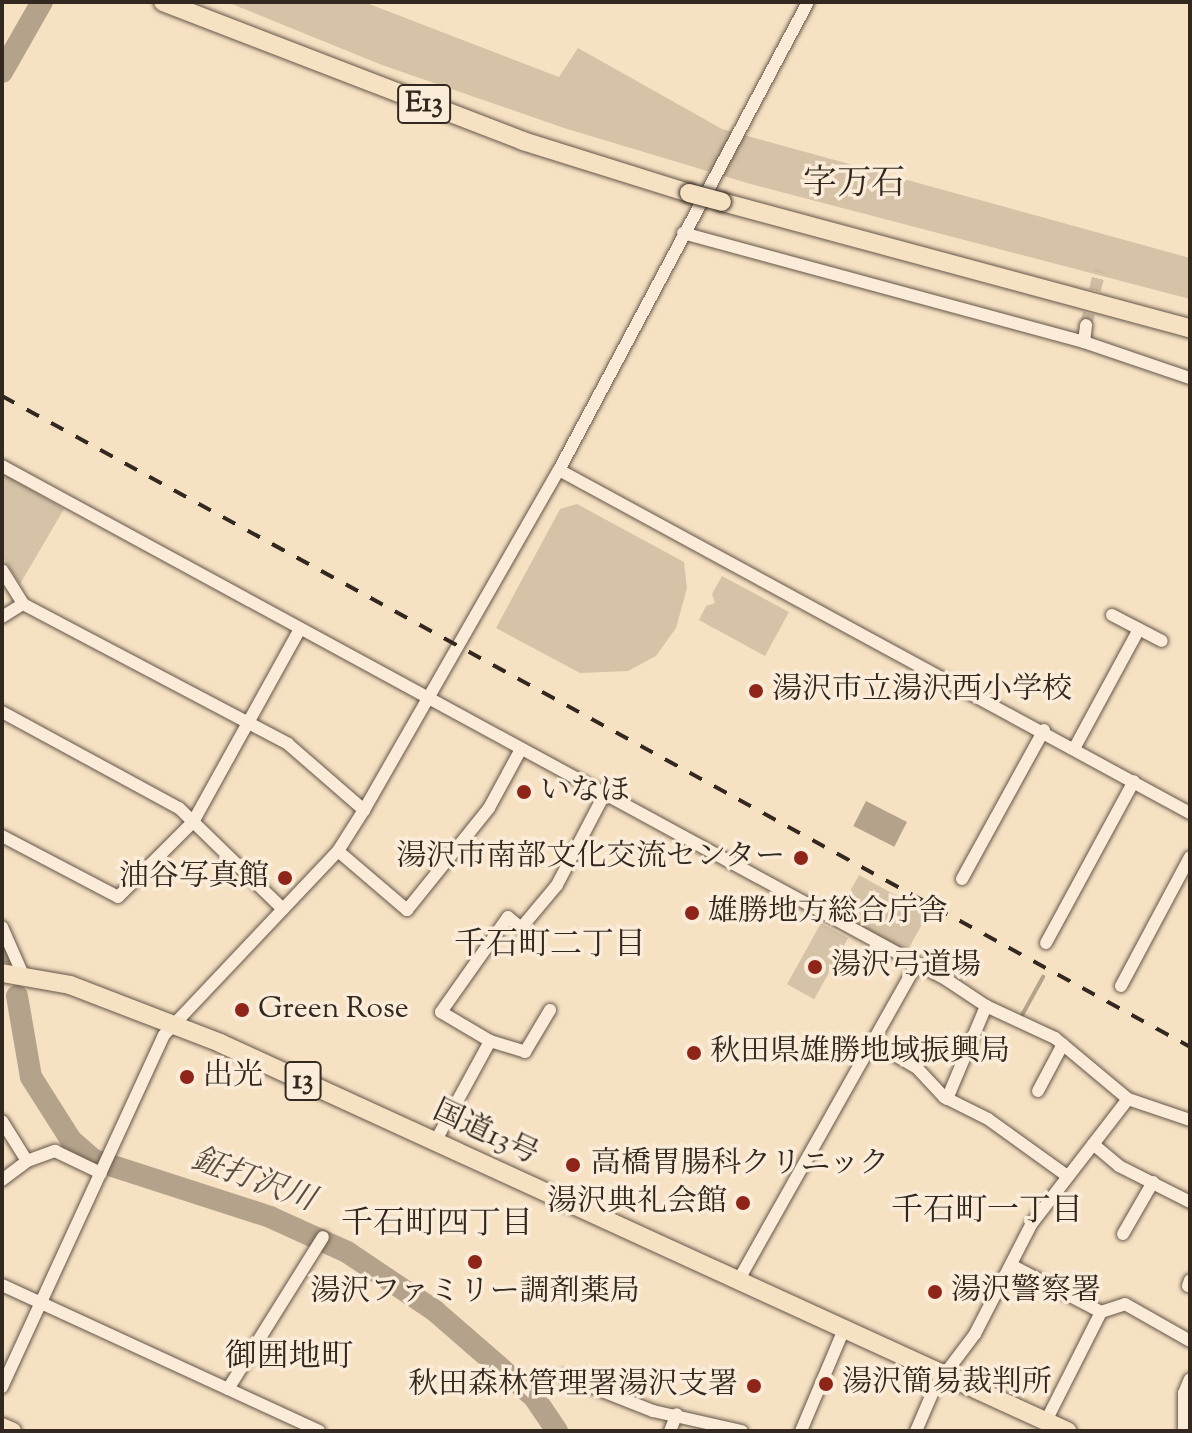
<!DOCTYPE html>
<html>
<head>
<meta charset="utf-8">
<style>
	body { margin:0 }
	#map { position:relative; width:1192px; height:1433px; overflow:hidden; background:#f7e1c3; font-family:"Sorts Mill Goudy","Noto Serif JP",serif }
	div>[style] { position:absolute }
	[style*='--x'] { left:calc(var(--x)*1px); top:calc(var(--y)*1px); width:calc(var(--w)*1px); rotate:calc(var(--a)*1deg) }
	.green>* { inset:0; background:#d6c2a7; transform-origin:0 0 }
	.water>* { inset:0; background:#b4a28b; transform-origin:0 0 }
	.stream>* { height:4px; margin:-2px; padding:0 2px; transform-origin:2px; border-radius:2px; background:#b4a28b }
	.river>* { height:22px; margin:-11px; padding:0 11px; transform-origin:11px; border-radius:11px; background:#b4a28b }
	.minor-tunnel>* { height:12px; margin-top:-6px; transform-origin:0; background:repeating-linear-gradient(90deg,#d0bca2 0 12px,transparent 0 18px) }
	.roads { filter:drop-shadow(0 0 2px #635648) drop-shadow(0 0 2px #635648) }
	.minor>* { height:12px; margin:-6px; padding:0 6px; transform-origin:6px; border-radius:6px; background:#faecd8 }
	.major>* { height:16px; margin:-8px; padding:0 8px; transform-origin:8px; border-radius:8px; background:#f7e1c3 }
	.highway>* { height:18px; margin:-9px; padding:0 9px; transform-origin:9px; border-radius:9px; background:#f7e1c3 }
	.rail>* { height:4px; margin-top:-2px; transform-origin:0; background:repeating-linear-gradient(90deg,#32281f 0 14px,transparent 0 28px) }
	.bridges { filter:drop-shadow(0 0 2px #32281f) drop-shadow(0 0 2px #32281f) }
	.highway-bridge>* { height:18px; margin:-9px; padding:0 9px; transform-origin:9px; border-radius:9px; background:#f7e1c3 }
	.dots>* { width:22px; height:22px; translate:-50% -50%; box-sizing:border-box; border:4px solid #faecd8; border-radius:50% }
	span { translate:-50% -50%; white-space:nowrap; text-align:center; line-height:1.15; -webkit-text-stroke:7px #faecd8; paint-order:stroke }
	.shield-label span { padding:2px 6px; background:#faecd8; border:2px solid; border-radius:6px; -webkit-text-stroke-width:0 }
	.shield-label { font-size:28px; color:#32281f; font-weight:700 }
	.poi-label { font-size:30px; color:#32281f }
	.left { translate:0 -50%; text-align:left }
	.right { translate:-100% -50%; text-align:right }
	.street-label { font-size:30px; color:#32281f }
	.neighbourhood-label { font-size:32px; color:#32281f }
	.water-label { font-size:32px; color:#594d3f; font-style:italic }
	.quarter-label { font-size:34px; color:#32281f }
	.frame { position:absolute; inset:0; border:4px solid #32281f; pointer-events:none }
</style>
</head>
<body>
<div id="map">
	<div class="green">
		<div style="clip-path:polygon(227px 2px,364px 2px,559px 77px,578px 48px,722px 129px,1190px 258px,1190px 299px,747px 183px,564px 128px,382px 65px)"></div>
		<div style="clip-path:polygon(2px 473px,64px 509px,20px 584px,2px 556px)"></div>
		<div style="clip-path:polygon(577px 504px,684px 562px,687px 588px,676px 628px,656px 656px,628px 671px,580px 673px,496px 628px,560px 509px)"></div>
		<div style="clip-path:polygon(722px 576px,789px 612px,765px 656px,699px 620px,706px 606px,715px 603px,712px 594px)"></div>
		<div style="left:859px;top:875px;width:79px;height:47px;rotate:29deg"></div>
		<div style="left:821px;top:923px;width:31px;height:70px;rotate:29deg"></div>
	</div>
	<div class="water">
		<div style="left:866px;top:801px;width:46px;height:28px;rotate:27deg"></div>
	</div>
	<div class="stream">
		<div style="--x:1021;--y:1017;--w:46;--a:-61.2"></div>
	</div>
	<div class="river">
		<div style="--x:2;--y:72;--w:81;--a:-60.3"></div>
		<div style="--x:2;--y:944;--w:9;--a:58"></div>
		<div style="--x:17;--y:996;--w:82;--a:80.2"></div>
		<div style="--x:31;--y:1077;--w:75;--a:57.6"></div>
		<div style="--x:71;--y:1140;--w:30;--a:41"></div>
		<div style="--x:94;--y:1160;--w:185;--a:17.9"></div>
		<div style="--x:270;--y:1217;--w:85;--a:24.4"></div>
		<div style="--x:347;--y:1252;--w:106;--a:33.8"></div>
		<div style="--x:435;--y:1311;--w:131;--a:41"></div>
		<div style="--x:534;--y:1397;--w:41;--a:55.9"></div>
	</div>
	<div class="minor-tunnel">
		<div style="--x:1086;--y:325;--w:57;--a:-75.7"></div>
	</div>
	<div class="roads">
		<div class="minor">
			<div style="--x:683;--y:233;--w:416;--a:15.2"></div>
			<div style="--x:1084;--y:342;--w:112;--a:18.8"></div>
			<div style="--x:1084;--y:342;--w:17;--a:-83"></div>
			<div style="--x:2;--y:466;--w:1076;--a:28.54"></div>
			<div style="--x:947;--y:980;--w:47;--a:33.7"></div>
			<div style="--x:986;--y:1006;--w:76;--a:24.9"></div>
			<div style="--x:1055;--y:1038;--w:95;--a:39.9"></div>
			<div style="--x:1128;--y:1099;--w:157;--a:127.7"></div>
			<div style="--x:1032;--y:1223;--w:125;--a:117.2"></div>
			<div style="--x:975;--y:1334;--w:66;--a:127"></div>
			<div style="--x:935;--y:1387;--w:48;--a:113.4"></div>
			<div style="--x:559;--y:470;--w:718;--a:28.53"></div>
			<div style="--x:2;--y:570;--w:40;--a:58"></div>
			<div style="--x:23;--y:604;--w:300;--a:27.8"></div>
			<div style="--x:288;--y:744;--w:101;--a:41"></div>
			<div style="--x:1112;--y:615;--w:56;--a:27.5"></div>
			<div style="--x:2;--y:617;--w:25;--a:-32"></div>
			<div style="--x:2;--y:712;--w:201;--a:28.5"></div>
			<div style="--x:179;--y:808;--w:145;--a:44.2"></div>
			<div style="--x:1075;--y:747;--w:134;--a:-61.5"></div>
			<div style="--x:2;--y:836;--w:131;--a:27.7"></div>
			<div style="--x:118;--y:897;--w:106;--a:-45"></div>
			<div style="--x:193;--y:822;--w:221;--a:-61"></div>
			<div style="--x:338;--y:851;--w:91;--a:40.5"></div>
			<div style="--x:407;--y:910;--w:131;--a:-51.2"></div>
			<div style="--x:489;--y:808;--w:67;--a:-61.5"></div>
			<div style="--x:962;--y:879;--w:170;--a:-61.2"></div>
			<div style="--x:2;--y:927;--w:55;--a:66.3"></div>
			<div style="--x:1046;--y:943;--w:184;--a:-61.5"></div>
			<div style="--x:1121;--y:986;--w:146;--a:-61.9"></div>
			<div style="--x:490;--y:1041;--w:37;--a:17"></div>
			<div style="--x:525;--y:1052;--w:49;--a:-59.2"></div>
			<div style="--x:874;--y:1043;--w:50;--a:30.2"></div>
			<div style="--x:917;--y:1068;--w:40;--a:47"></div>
			<div style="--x:944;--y:1097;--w:49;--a:26.6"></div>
			<div style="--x:988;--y:1119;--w:97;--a:35.8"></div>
			<div style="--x:1038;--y:1091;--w:53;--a:-62"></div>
			<div style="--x:947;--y:1099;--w:101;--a:-67.2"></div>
			<div style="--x:1128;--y:1099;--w:65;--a:18.7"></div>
			<div style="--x:2;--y:1121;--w:47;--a:58"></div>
			<div style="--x:435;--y:1142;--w:115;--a:-61.4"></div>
			<div style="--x:490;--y:1041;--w:57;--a:-149.4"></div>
			<div style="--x:441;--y:1012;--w:116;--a:-54.8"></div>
			<div style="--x:508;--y:917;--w:17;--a:40"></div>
			<div style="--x:521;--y:928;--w:56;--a:-50.1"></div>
			<div style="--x:557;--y:885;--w:104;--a:-62.4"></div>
			<div style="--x:1093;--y:1144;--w:34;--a:40"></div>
			<div style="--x:1119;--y:1166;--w:80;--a:26.9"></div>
			<div style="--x:2;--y:1180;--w:31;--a:-37"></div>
			<div style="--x:27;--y:1161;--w:30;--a:-20"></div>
			<div style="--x:55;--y:1151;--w:51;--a:25.6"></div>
			<div style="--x:1123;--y:1234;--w:60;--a:-60"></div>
			<div style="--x:1013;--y:1266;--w:99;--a:27.6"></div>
			<div style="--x:1101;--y:1312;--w:25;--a:-18"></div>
			<div style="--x:1125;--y:1304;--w:75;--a:29.6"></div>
			<div style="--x:738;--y:1281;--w:365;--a:-60.6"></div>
			<div style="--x:2;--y:1285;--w:349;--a:24.7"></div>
			<div style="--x:1188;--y:1286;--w:6;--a:-72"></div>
			<div style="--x:564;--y:1376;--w:96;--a:21.5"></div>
			<div style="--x:653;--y:1411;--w:91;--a:12.7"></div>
			<div style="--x:2;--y:1387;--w:387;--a:-65.3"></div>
			<div style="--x:164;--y:1035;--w:253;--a:-46.6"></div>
			<div style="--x:338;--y:851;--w:49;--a:-57.6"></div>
			<div style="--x:364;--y:810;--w:392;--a:-60.2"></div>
			<div style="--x:559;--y:470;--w:530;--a:-61.98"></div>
			<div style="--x:228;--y:1389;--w:179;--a:-58"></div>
			<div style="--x:1046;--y:1421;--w:122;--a:-63.2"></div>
			<div style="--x:670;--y:1431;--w:18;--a:-68"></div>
			<div style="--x:801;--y:1431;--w:111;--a:-67.1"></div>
			<div style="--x:1184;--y:1431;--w:38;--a:-90"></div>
			<div style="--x:1184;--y:1393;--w:15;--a:-67"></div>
		</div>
		<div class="major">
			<div style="--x:2;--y:1426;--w:12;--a:24"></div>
		</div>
		<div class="highway">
			<div style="--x:163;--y:2;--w:386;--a:21.1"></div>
			<div style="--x:523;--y:141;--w:174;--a:17.4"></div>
			<div style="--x:722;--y:202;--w:485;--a:15.1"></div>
			<div style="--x:2;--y:973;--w:69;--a:10"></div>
			<div style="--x:70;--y:985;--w:161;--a:21.1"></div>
			<div style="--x:220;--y:1043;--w:932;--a:24.61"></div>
		</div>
	</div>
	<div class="rail">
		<div style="--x:2;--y:396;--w:1355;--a:28.72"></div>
	</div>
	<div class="bridges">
		<div class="highway-bridge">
			<div style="--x:689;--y:193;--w:34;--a:15"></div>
		</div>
	</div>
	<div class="dots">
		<div style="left:756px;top:691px;background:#8f2418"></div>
		<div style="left:524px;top:792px;background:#8f2418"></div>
		<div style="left:801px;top:858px;background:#8f2418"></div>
		<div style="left:285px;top:878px;background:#8f2418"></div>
		<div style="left:692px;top:913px;background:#8f2418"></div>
		<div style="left:815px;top:967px;background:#8f2418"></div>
		<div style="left:242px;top:1010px;background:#8f2418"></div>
		<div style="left:694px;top:1053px;background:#8f2418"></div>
		<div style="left:187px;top:1077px;background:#8f2418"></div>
		<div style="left:573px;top:1165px;background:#8f2418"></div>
		<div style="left:743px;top:1203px;background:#8f2418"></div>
		<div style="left:475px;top:1262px;background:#8f2418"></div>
		<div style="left:935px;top:1292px;background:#8f2418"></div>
		<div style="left:826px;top:1384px;background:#8f2418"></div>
		<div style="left:754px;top:1386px;background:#8f2418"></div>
	</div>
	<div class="shield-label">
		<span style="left:424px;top:104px">E13</span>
		<span style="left:303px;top:1081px">13</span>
	</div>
	<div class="poi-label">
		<span class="left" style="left:772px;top:691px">湯沢市立湯沢西小学校</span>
		<span class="left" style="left:540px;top:792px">いなほ</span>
		<span class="right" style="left:785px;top:858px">湯沢市南部文化交流センター</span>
		<span class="right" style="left:269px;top:878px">油谷写真館</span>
		<span class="left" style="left:708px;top:913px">雄勝地方総合庁舎</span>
		<span class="left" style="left:831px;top:967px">湯沢弓道場</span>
		<span class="left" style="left:258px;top:1010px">Green Rose</span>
		<span class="left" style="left:710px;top:1053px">秋田県雄勝地域振興局</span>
		<span class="left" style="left:203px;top:1077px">出光</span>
		<span class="left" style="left:591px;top:1165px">高橋胃腸科クリニック</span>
		<span class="right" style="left:727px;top:1203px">湯沢典礼会館</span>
		<span class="left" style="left:951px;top:1292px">湯沢警察署</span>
		<span style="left:475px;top:1293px">湯沢ファミリー調剤薬局</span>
		<span class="left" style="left:842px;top:1384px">湯沢簡易裁判所</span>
		<span class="right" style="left:738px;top:1386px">秋田森林管理署湯沢支署</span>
	</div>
	<div class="street-label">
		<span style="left:485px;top:1134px;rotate:25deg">国道13号</span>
	</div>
	<div class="neighbourhood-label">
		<span style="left:550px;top:946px">千石町二丁目</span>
		<span style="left:987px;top:1212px">千石町一丁目</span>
		<span style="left:437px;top:1225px">千石町四丁目</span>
		<span style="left:289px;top:1358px">御囲地町</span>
	</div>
	<div class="water-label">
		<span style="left:253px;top:1181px;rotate:20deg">鉦打沢川</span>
	</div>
	<div class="quarter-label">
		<span style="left:854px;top:185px">字万石</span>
	</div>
	<div class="frame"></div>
</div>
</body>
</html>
